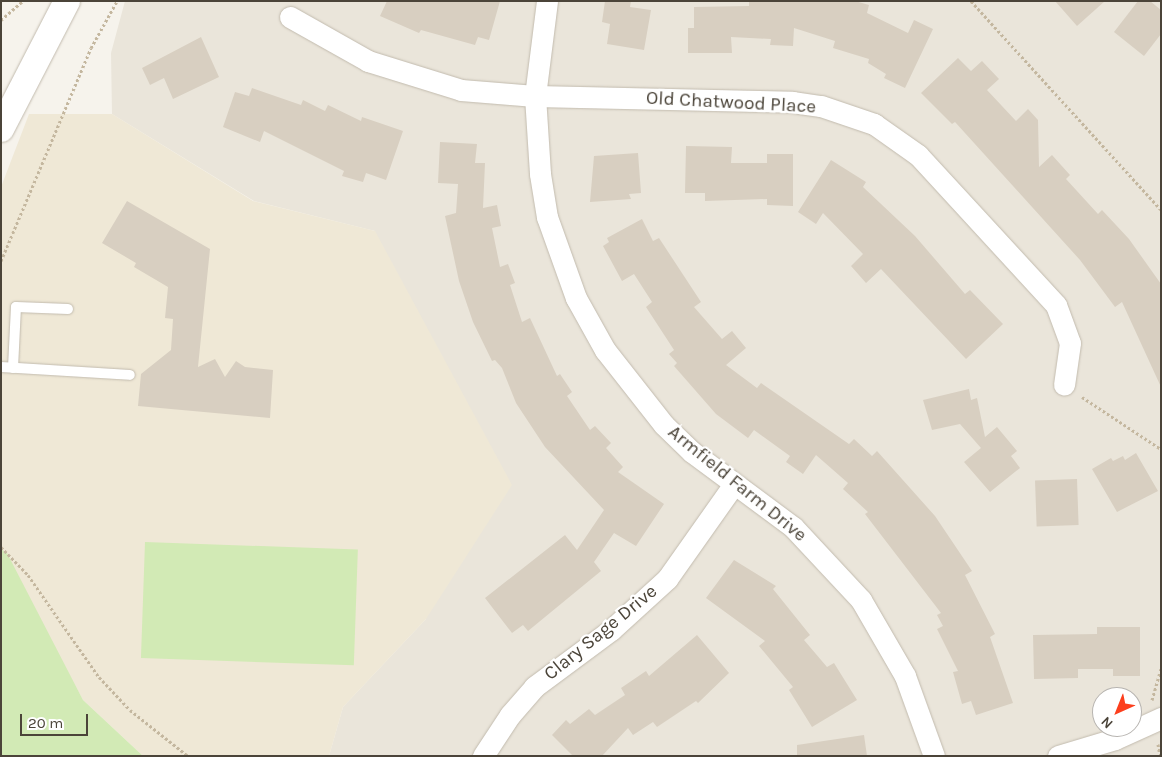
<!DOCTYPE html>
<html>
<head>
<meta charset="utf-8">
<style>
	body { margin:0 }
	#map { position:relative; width:1162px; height:757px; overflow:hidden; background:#f6f3ec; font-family:Karla,sans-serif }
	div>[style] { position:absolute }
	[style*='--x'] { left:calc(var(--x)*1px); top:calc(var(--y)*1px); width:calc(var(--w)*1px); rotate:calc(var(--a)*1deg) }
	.residential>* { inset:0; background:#eae5da }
	.education>* { inset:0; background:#efe8d6 }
	.green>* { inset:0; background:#d2eab5; transform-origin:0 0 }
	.building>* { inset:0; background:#d8cfc1; transform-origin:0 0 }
	.path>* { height:3px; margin-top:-1.5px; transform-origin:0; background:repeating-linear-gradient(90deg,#c4b79f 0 2.5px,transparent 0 5px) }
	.roads { filter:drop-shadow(0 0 1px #c2bbae) drop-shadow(0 0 1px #c2bbae) }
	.service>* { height:10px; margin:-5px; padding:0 5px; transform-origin:5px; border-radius:5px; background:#fff }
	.minor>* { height:21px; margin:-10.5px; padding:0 10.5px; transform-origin:10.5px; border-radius:10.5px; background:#fff }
	.tertiary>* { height:26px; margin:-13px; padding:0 13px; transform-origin:13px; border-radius:13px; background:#fff }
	span { translate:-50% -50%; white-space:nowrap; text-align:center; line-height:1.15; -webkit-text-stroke:4.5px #fff; paint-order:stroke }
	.street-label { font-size:19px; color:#4b4439 }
	.frame { position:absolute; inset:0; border:2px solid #4b4439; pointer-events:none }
	.north { position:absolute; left:1092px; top:687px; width:50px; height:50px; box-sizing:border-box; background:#fff; border:1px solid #b7b4b0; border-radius:50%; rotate:224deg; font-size:14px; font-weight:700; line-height:20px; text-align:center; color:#4b4439 }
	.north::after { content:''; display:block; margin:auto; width:18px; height:22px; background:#fc3f1d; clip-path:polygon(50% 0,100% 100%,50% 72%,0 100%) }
	.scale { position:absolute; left:20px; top:714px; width:68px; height:22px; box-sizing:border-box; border:2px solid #4b4439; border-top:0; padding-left:6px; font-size:15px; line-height:18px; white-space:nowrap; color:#4b4439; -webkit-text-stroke:4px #fff; paint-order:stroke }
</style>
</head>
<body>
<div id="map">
	<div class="residential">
		<div style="clip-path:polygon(evenodd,125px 1px,1161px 1px,1161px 756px,329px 756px,343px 707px,426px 619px,375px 231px,254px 201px,112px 114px,111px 53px,125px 1px,1102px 697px,1132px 697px,1132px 727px,1102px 727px,1102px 697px)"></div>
	</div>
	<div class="education">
		<div style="clip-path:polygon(29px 114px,112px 114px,253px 201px,375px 231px,512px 485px,426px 619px,343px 707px,329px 756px,143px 756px,83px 700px,1px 549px,1px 187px)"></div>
	</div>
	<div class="green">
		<div style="left:145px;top:542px;width:213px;height:116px;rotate:2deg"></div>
		<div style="clip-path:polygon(1px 549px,7px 553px,83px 700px,143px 756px,1px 756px)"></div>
	</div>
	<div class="building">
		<div style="clip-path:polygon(387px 1px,500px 1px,489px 40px,478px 37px,475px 45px,421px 30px,419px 33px,380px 16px)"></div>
		<div style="clip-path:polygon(605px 1px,631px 1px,630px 7px,651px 10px,644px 50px,607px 44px,610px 24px,602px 22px)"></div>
		<div style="clip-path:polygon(749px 1px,855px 1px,869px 5px,867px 13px,908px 33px,914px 20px,933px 29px,905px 88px,884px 78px,886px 74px,868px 63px,869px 59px,833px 48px,835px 41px,794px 28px,793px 46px,770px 45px,771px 39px,731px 37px,732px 53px,688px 53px,688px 28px,694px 28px,694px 7px,749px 6px)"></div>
		<div style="clip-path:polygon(1055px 1px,1105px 1px,1077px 26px)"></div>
		<div style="clip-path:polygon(1138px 1px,1150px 1px,1161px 10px,1161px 34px,1144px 56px,1114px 32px)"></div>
		<div style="clip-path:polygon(201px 37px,219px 77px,173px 99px,164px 78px,150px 85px,142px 68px)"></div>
		<div style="clip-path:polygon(958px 58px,971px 71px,982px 61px,999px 79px,987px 90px,1016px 121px,1028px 109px,1038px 120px,1039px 167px,1052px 155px,1070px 175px,1066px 179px,1098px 214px,1102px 210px,1129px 239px,1161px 284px,1161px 387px,1122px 302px,1115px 307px,1080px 260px,955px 122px,952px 124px,921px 93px)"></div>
		<div style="clip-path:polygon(252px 88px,301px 105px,303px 100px,325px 111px,328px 105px,361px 121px,362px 117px,403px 131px,386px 180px,366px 173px,363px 182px,342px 176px,344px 171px,264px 131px,260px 142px,223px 127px,235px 92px,249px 96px)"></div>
		<div style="clip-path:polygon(440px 142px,477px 144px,475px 163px,485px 163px,483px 208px,497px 205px,501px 226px,492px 228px,500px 267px,508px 264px,515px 283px,510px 285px,522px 322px,530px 318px,557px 376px,560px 374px,572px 392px,567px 396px,590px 430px,595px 426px,611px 443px,606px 448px,623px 467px,618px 472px,664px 504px,636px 546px,614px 533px,594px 562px,601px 571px,528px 631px,523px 625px,512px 633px,485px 598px,565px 535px,577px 550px,604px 510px,545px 447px,516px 403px,502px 368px,495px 360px,492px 361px,473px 322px,459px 281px,445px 216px,456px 213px,458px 184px,438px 183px)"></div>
		<div style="clip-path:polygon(686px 146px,732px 147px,731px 163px,767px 163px,767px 154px,793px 154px,793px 206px,767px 205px,767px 199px,705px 201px,705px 193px,685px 193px)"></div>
		<div style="clip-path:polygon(638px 153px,641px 193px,629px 194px,631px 199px,590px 202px,594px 156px)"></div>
		<div style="clip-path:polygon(831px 160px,866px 182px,863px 187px,915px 236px,965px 294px,970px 290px,1003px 324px,966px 359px,881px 269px,866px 283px,851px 266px,863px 254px,823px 213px,816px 224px,798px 212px)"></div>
		<div style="clip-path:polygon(127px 201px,210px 249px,198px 367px,215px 359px,225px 377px,236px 361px,245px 367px,273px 370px,270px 418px,138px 406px,141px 374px,171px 350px,173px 319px,165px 318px,168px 287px,134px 267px,136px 263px,102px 243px)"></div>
		<div style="clip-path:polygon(642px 219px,653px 241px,659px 238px,701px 302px,694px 307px,722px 339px,732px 331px,746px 348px,726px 365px,757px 388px,761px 383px,849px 444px,854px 439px,872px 456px,877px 451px,935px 516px,972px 571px,965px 575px,995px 634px,990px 637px,1013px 703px,976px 715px,971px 701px,962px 704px,953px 672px,958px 671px,937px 629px,943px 626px,937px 615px,941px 613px,865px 514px,868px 512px,843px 489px,848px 483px,816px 455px,803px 474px,786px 462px,790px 456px,754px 430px,748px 438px,716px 414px,674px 366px,677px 363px,669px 354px,674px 350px,646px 307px,652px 302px,634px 274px,622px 281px,603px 246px,609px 242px,607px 238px)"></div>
		<div style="clip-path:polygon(969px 389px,971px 400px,977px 398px,985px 437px,997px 427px,1017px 451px,1011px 456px,1020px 468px,990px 492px,964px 462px,981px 448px,960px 424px,932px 430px,923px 400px)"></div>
		<div style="clip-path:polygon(1136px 453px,1158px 491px,1117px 512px,1092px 469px,1111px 458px,1113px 461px,1123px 456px,1125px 460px)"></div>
		<div style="left:1077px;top:479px;width:46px;height:42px;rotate:88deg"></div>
		<div style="clip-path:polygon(734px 560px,776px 586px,773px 589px,810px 635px,804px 640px,827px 667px,834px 663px,857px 700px,812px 727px,789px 690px,793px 687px,759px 646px,765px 641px,706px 598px)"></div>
		<div style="clip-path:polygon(1097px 627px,1140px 627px,1140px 676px,1113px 676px,1113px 669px,1078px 669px,1078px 678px,1034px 679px,1033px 635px,1097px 634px)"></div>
		<div style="clip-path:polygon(697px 635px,729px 673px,698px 703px,696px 701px,657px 727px,653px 722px,633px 735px,628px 728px,602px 756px,573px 756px,552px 735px,566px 720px,570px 724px,589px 709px,595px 715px,625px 695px,621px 688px,646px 671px,649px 676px)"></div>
		<div style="clip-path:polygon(864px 735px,867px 756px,797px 756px,797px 745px)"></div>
	</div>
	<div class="path">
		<div style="--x:971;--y:1;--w:282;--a:47.7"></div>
		<div style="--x:1;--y:20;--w:29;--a:-41"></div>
		<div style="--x:1;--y:261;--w:231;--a:-67.1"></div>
		<div style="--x:91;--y:48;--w:54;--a:-61"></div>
		<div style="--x:1082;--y:397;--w:95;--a:33.4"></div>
		<div style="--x:1;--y:547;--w:39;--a:46"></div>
		<div style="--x:28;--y:575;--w:124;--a:55.2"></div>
		<div style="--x:99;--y:677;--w:45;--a:46.8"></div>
		<div style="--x:130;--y:710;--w:74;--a:38.4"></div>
		<div style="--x:1152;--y:700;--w:33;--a:-74"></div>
		<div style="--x:1158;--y:744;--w:12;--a:81"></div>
	</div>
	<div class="roads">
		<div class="service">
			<div style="--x:1;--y:367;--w:129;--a:3.5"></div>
			<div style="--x:13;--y:368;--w:61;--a:-87.2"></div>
			<div style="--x:16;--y:307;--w:52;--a:2.2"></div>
		</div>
		<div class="minor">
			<div style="--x:547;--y:1;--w:96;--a:97.2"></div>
			<div style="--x:535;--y:96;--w:78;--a:86.3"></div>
			<div style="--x:540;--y:174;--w:44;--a:80.8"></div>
			<div style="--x:547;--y:217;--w:86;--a:70.3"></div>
			<div style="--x:576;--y:298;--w:60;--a:60.9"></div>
			<div style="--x:605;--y:350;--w:95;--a:51.8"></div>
			<div style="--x:664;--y:425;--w:39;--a:44"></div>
			<div style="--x:692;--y:452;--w:126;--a:36.6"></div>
			<div style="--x:793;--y:527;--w:100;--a:47"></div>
			<div style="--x:861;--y:600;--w:88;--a:59.9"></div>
			<div style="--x:905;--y:676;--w:85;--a:70.1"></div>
			<div style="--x:290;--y:17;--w:90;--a:29.4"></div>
			<div style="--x:368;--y:61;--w:97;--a:17.3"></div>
			<div style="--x:461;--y:90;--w:74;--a:4.6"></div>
			<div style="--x:535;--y:96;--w:257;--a:1.3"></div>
			<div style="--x:792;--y:102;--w:29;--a:8"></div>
			<div style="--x:821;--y:106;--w:56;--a:18.8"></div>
			<div style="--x:874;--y:124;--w:54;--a:35.2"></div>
			<div style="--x:918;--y:155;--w:204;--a:47.4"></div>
			<div style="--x:1056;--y:305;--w:40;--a:69.8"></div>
			<div style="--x:1070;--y:343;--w:42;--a:98.1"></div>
			<div style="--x:483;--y:756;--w:49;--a:-56.6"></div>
			<div style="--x:510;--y:715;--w:37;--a:-49"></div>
			<div style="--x:534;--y:687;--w:96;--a:-36.5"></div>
			<div style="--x:611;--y:630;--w:76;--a:-42.3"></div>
			<div style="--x:667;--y:579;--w:116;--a:-54.8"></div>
			<div style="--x:1058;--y:756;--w:59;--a:-16.6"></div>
			<div style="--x:1115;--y:739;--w:51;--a:-24.5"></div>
		</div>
		<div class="tertiary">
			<div style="--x:1;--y:129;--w:144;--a:-62.7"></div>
		</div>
	</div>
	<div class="street-label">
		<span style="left:731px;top:103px;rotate:3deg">Old Chatwood Place</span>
		<span style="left:737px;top:484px;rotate:39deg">Armfield Farm Drive</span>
		<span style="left:601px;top:633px;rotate:-39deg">Clary Sage Drive</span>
	</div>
	<div class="frame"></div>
	<div class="north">N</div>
	<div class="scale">20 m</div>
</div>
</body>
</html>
